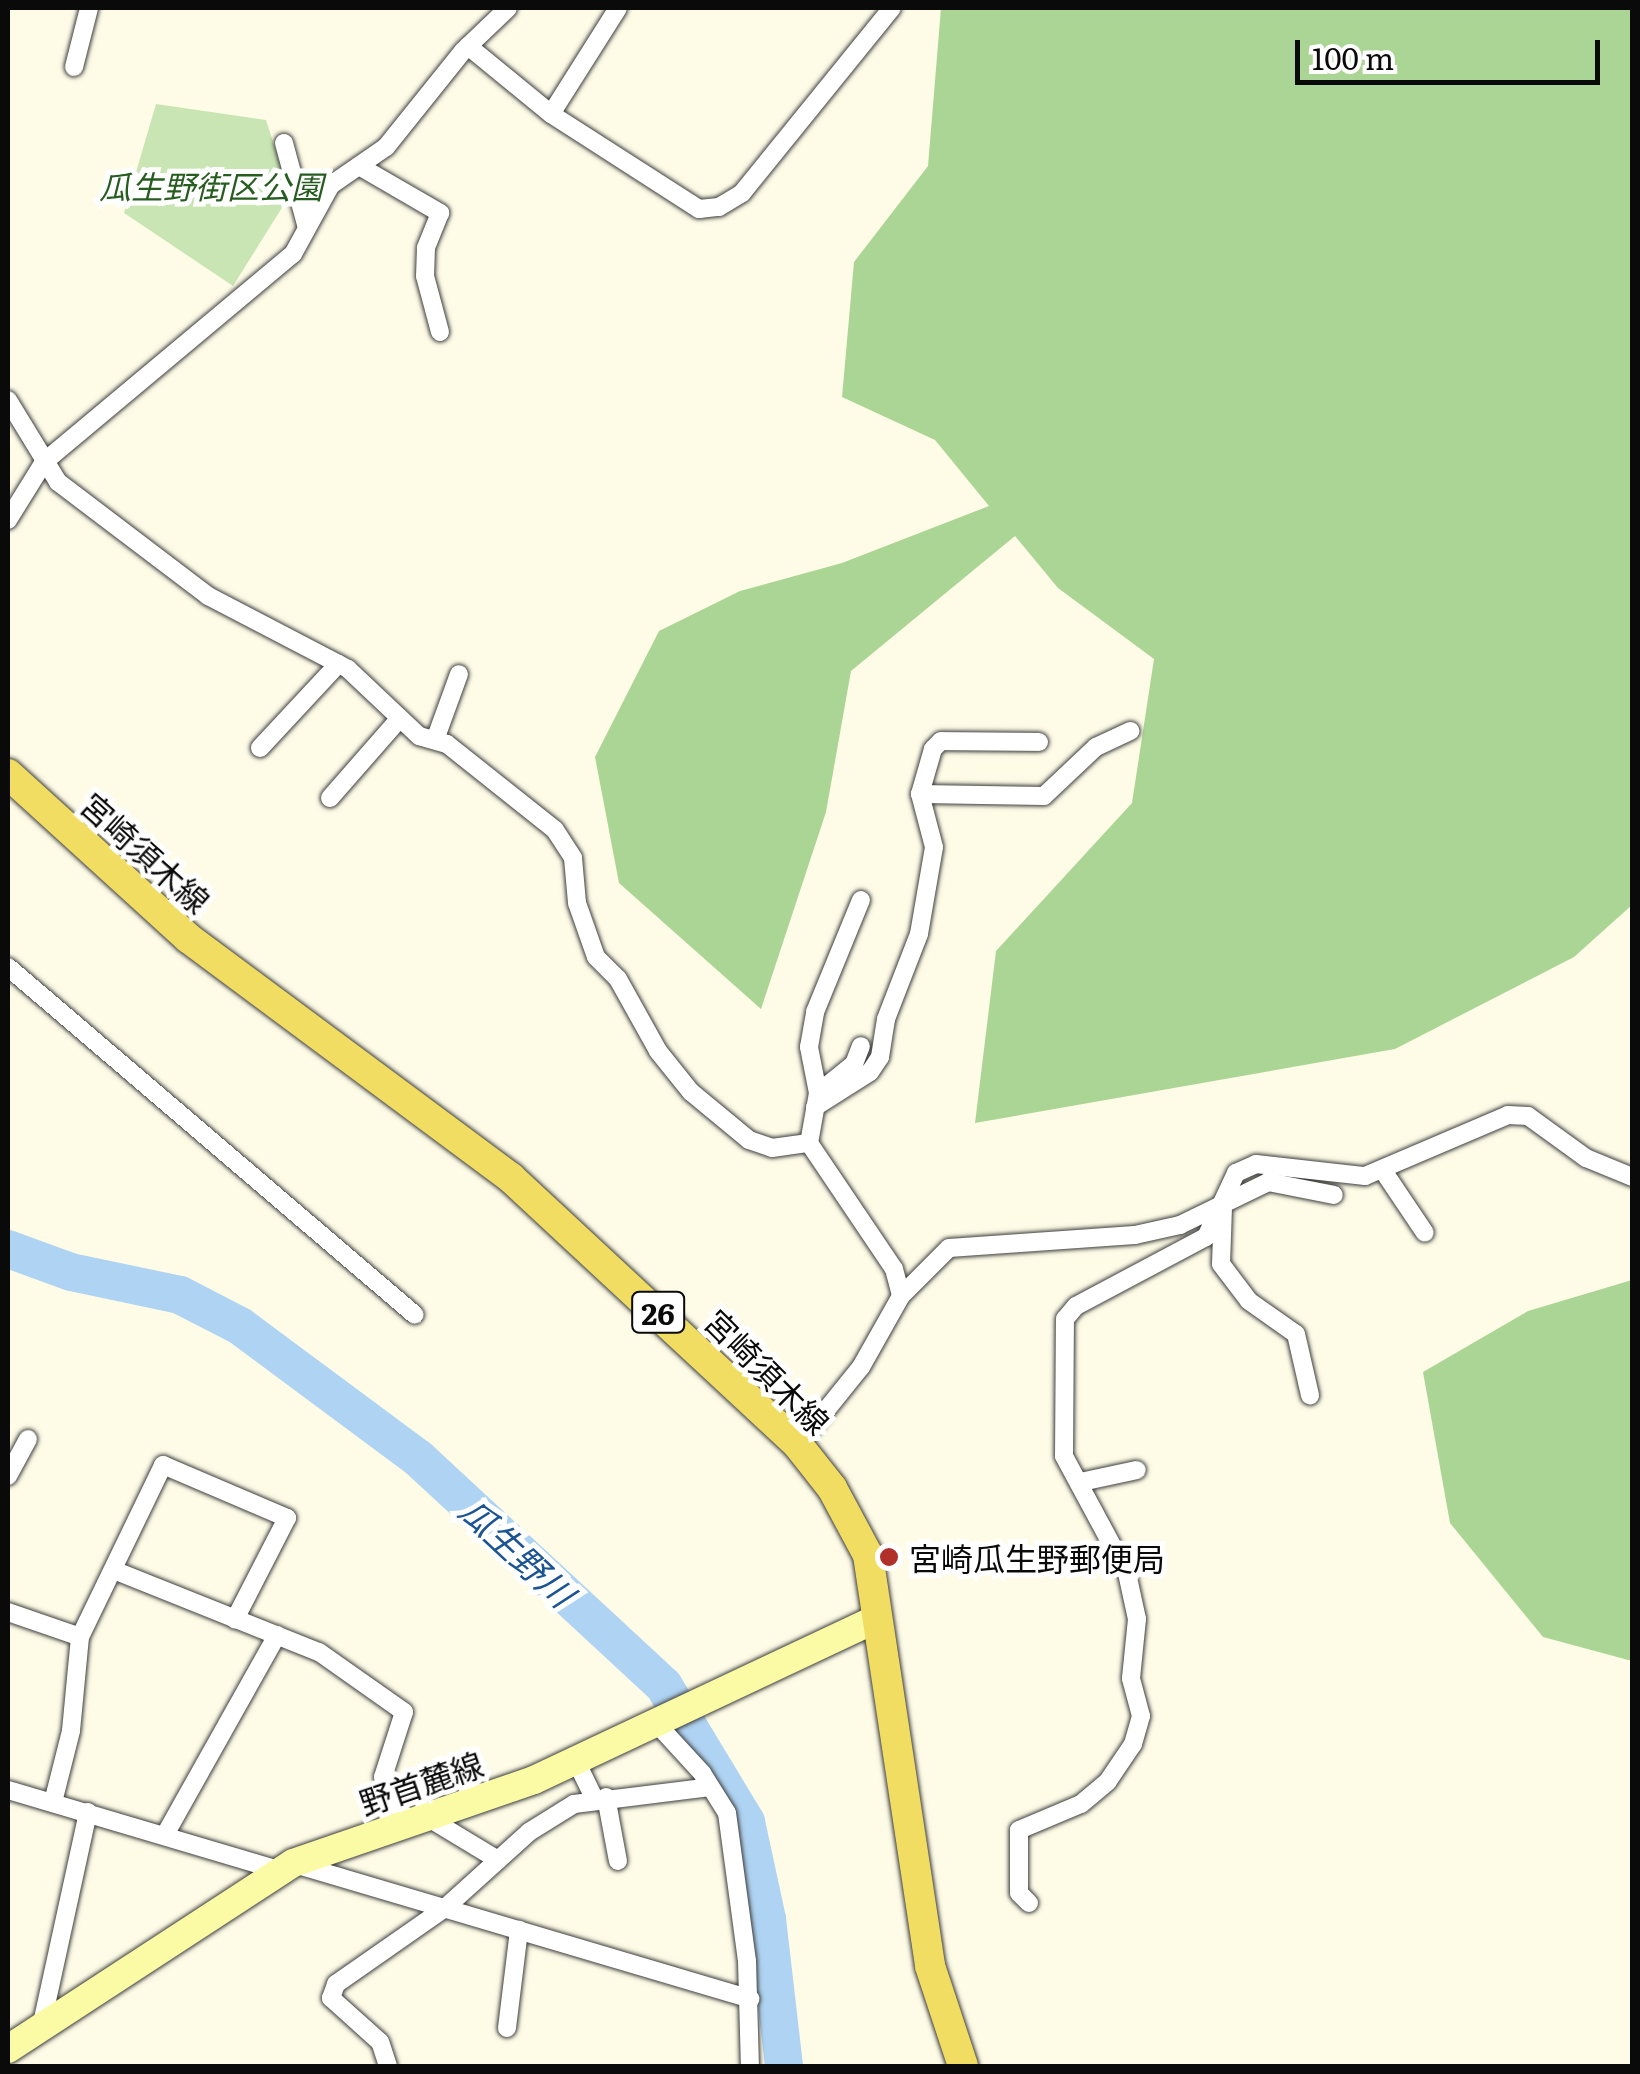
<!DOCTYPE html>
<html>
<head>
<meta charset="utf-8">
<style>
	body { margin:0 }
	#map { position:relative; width:1640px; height:2074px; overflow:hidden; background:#fefce7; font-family:Literata,"Noto Sans JP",serif }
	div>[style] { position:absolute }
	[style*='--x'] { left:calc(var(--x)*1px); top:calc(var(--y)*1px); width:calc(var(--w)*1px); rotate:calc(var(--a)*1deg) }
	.green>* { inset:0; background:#c9e5b4 }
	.forest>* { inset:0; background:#abd594 }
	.river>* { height:38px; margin:-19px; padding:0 19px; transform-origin:19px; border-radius:19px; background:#afd3f2 }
	.roads { filter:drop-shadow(0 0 2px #3d3d3d) drop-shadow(0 0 2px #3d3d3d) }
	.street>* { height:18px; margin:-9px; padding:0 9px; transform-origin:9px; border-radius:9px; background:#fff }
	.secondary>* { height:28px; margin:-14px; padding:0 14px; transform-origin:14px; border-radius:14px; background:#fbfaa5 }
	.primary>* { height:30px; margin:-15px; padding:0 15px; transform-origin:15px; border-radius:15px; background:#f2dd63 }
	.dots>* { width:28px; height:28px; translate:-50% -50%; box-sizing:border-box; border:5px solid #fff; border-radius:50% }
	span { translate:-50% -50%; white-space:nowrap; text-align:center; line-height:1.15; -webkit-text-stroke:10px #fff; paint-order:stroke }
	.shield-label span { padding:2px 8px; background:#fff; border:2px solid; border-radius:8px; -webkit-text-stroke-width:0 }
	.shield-label { font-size:30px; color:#0a0a0a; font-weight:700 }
	.park-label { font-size:32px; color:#265d1f; font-style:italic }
	.street-label { font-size:32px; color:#0a0a0a }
	.poi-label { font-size:32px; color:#0a0a0a }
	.left { translate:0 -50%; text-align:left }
	.water-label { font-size:35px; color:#1b5393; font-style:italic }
	.frame { position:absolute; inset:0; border:10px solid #0a0a0a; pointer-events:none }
	.scale { position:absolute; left:1295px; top:40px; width:305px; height:45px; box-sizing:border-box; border:5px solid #0a0a0a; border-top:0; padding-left:12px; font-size:30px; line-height:35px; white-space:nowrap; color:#0a0a0a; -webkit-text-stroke:8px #fff; paint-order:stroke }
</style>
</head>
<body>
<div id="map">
	<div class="green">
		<div style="clip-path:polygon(156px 104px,266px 120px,290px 195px,233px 286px,124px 213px)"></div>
	</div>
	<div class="forest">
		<div style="clip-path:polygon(941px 8px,1632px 8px,1632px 905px,1574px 957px,1395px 1049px,975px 1123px,996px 951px,1132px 803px,1154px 659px,1058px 588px,1015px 536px,851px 671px,826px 812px,761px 1009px,619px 883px,595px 757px,659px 631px,740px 591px,842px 563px,989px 506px,935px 440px,842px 397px,854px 262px,928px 166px)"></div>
		<div style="clip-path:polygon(1632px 1280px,1632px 1661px,1543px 1637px,1450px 1523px,1423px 1372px,1528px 1311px)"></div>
	</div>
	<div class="river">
		<div style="--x:8;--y:1249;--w:67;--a:20.1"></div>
		<div style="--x:71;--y:1272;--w:111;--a:11.9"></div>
		<div style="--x:180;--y:1295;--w:68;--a:27.3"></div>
		<div style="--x:240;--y:1326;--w:222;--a:36.6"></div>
		<div style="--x:418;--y:1458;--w:335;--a:42.8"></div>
		<div style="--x:664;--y:1686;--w:159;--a:58.9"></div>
		<div style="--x:746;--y:1822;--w:99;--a:77.8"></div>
		<div style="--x:767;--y:1919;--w:148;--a:83.4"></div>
	</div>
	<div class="roads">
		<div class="street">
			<div style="--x:468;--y:46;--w:107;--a:39.3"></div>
			<div style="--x:551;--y:114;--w:125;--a:-57.7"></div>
			<div style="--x:74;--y:67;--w:61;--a:-75.7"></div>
			<div style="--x:551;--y:114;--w:176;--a:32.7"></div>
			<div style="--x:699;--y:209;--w:20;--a:-6"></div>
			<div style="--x:719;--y:207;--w:27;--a:-31"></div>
			<div style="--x:742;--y:193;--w:238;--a:-51"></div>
			<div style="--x:284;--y:143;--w:88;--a:74.9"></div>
			<div style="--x:359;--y:166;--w:94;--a:30.1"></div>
			<div style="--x:440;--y:213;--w:38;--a:112"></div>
			<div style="--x:426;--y:248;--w:28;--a:92"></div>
			<div style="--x:425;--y:276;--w:58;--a:75"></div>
			<div style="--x:8;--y:400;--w:96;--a:58.6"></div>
			<div style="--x:58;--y:482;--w:188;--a:37.2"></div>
			<div style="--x:208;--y:596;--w:158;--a:27.5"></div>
			<div style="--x:348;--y:669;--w:98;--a:43.3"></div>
			<div style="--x:419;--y:736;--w:29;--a:16"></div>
			<div style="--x:447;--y:744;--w:138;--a:38.5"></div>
			<div style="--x:555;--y:830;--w:33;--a:57"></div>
			<div style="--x:573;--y:858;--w:45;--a:84.9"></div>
			<div style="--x:577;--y:903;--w:57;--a:70.6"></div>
			<div style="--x:596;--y:957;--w:31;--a:45"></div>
			<div style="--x:618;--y:979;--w:82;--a:60.9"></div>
			<div style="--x:658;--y:1051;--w:53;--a:51.2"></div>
			<div style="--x:691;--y:1092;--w:75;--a:39.6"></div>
			<div style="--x:749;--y:1140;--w:24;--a:19"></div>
			<div style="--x:772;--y:1148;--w:37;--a:-8"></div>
			<div style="--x:809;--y:1143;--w:152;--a:56"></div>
			<div style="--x:894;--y:1269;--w:28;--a:75"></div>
			<div style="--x:8;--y:520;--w:68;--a:-58.2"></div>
			<div style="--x:44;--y:462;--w:324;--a:-39.9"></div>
			<div style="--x:293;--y:254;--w:79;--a:-61.2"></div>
			<div style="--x:331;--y:185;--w:67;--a:-34.6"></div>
			<div style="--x:386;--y:147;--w:123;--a:-51.3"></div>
			<div style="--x:463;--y:51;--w:62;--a:-43.7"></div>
			<div style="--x:435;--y:740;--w:70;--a:-70"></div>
			<div style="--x:260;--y:748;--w:115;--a:-47.1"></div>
			<div style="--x:920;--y:794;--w:124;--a:0.9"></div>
			<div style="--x:1044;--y:796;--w:71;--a:-43.3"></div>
			<div style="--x:1096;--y:747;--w:38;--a:-25"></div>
			<div style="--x:330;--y:798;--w:106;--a:-48.8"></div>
			<div style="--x:8;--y:967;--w:535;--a:40.53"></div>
			<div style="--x:818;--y:1093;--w:46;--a:-38.9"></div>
			<div style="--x:854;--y:1064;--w:19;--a:-69"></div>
			<div style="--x:815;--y:1107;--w:65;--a:-32.5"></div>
			<div style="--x:870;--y:1072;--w:18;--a:-56"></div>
			<div style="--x:880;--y:1057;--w:38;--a:-81"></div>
			<div style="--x:886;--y:1019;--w:91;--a:-68.8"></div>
			<div style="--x:919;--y:934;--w:88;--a:-80.2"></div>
			<div style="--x:934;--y:847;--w:55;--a:-104.8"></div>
			<div style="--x:920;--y:794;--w:47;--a:-73.9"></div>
			<div style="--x:933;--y:749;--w:11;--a:-45"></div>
			<div style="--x:941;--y:741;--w:98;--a:0.6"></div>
			<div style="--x:809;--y:1143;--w:51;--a:-79.8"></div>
			<div style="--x:818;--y:1093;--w:47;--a:-101.1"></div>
			<div style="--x:809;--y:1047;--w:36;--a:-80"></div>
			<div style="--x:815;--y:1012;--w:121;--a:-67.7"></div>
			<div style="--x:1384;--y:1172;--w:73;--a:56.1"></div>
			<div style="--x:1223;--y:1207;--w:57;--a:92"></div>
			<div style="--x:1221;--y:1264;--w:46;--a:52.9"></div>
			<div style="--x:1249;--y:1301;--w:57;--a:35.1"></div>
			<div style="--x:1296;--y:1334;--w:63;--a:77.1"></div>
			<div style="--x:798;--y:1445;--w:100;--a:-51.1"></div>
			<div style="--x:861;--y:1367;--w:81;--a:-60.6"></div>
			<div style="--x:901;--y:1296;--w:68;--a:-45"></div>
			<div style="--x:949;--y:1248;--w:186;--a:-4"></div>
			<div style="--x:1135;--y:1235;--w:46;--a:-12.5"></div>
			<div style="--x:1180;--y:1225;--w:98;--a:-26"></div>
			<div style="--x:1268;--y:1182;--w:67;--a:11.1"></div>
			<div style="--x:8;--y:1476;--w:42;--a:-61.6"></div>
			<div style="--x:1081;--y:1482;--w:57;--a:-12.1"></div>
			<div style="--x:116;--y:1571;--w:219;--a:21.8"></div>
			<div style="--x:319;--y:1652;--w:104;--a:35.2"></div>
			<div style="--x:404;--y:1712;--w:68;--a:107.9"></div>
			<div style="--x:383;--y:1777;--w:52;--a:69.8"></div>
			<div style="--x:8;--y:1612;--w:76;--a:19.1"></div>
			<div style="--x:80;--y:1637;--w:94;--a:95.5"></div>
			<div style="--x:71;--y:1731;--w:73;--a:104.2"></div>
			<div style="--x:80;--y:1637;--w:191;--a:-64.2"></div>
			<div style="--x:163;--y:1465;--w:135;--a:23.1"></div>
			<div style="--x:287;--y:1518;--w:114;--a:117.2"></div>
			<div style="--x:657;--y:1724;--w:67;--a:47.4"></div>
			<div style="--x:702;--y:1773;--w:47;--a:58"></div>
			<div style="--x:727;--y:1813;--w:149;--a:82.3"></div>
			<div style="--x:747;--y:1961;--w:105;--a:88.4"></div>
			<div style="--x:576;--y:1761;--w:43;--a:64"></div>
			<div style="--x:8;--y:1790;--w:285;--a:16.5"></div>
			<div style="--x:606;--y:1797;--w:65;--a:79.4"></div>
			<div style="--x:427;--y:1817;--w:83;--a:31.2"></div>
			<div style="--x:166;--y:1833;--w:227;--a:-60.7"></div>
			<div style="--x:295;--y:1864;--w:475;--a:16.5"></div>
			<div style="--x:1029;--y:1903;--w:14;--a:-135"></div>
			<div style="--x:1019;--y:1893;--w:63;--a:-90"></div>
			<div style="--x:1019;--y:1830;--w:67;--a:-22.8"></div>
			<div style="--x:1081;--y:1804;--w:35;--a:-40"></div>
			<div style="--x:1108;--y:1781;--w:45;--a:-56"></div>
			<div style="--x:1133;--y:1744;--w:29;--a:-74"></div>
			<div style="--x:1141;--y:1716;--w:39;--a:-105"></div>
			<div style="--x:1131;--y:1678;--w:59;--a:-84.2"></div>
			<div style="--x:1137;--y:1619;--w:47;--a:-102.3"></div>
			<div style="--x:1127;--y:1573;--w:133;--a:-118.3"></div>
			<div style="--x:1064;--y:1456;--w:137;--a:-89.6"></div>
			<div style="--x:1065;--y:1319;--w:17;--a:-50"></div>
			<div style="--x:1076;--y:1306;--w:147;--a:-28"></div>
			<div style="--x:1206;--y:1237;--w:71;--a:-64.9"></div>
			<div style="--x:1236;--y:1173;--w:22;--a:-24"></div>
			<div style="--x:1256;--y:1164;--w:110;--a:6.3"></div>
			<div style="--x:1365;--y:1176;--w:155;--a:-23.1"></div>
			<div style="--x:1508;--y:1115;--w:20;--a:3"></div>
			<div style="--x:1528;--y:1116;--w:72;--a:35.9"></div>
			<div style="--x:1586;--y:1158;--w:50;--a:22.4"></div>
			<div style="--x:41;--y:2028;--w:221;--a:-77.7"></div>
			<div style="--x:507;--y:2028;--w:99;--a:-83"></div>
			<div style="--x:388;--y:2066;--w:25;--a:-108"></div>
			<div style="--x:380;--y:2042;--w:66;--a:-138.1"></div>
			<div style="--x:331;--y:1998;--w:15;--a:-70"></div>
			<div style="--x:336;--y:1984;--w:133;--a:-34.9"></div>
			<div style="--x:445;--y:1908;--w:113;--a:-42.1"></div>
			<div style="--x:529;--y:1832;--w:53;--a:-31.9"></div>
			<div style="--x:574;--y:1804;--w:137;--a:-7.1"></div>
		</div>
		<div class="secondary">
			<div style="--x:8;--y:2049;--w:340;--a:-33.1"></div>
			<div style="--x:293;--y:1863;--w:255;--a:-19"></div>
			<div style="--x:534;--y:1780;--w:380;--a:-25.2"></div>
		</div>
		<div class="primary">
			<div style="--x:8;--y:774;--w:244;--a:42.3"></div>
			<div style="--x:188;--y:938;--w:402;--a:36.6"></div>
			<div style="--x:511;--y:1178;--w:392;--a:42.9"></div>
			<div style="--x:798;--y:1445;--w:55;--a:51.7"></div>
			<div style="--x:832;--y:1488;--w:76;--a:61.8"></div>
			<div style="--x:868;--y:1555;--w:416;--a:81.4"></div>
			<div style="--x:930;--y:1966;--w:105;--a:71.7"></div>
		</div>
	</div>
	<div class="dots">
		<div style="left:889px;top:1557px;background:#b1302a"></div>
	</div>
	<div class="shield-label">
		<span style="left:658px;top:1312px">26</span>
	</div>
	<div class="park-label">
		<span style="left:211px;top:185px">瓜生野街区公園</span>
	</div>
	<div class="street-label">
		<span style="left:146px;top:852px;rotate:42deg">宮崎須木線</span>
		<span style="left:768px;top:1371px;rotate:45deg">宮崎須木線</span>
		<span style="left:421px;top:1782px;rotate:-19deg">野首麓線</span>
	</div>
	<div class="poi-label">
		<span class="left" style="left:909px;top:1557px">宮崎瓜生野郵便局</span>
	</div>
	<div class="water-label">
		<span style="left:518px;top:1551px;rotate:43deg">瓜生野川</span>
	</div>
	<div class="frame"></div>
	<div class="scale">100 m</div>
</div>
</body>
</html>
